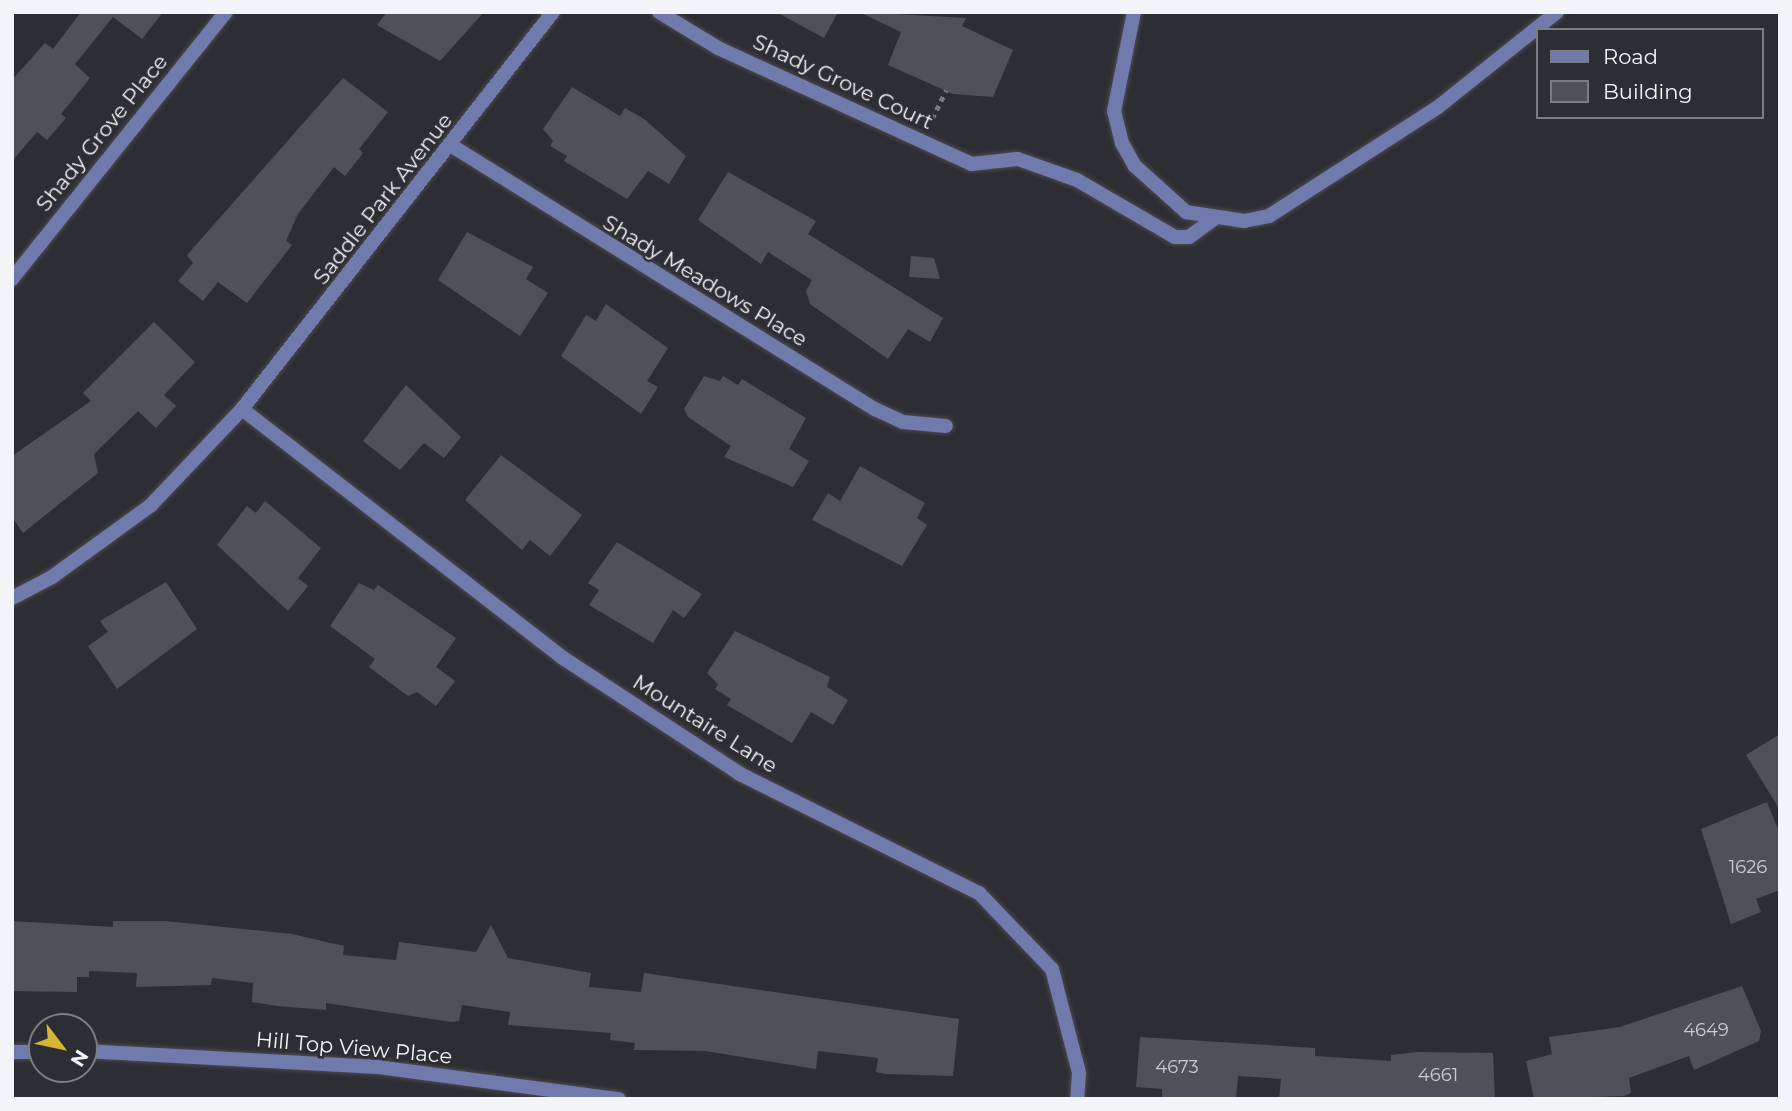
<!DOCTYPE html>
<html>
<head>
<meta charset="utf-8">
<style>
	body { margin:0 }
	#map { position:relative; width:1792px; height:1111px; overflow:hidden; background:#2d2e34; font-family:Montserrat,sans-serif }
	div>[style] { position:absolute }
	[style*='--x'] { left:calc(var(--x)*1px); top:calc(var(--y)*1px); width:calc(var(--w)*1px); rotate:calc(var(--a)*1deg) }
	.building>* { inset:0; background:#4f5158 }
	.path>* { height:4.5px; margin-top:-2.25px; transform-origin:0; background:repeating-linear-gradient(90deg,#797a80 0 5px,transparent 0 10px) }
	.roads { filter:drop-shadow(0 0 2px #494a4f) drop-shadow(0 0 2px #494a4f) }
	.service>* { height:14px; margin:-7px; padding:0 7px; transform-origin:7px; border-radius:7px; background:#707aad }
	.minor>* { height:14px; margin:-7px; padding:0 7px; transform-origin:7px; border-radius:7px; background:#707aad }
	span { translate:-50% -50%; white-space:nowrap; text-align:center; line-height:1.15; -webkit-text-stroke:5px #2d2e34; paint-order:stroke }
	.number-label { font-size:18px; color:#cacbd0 }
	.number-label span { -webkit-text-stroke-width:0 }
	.street-label { font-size:21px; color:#f3f4f8 }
	.frame { position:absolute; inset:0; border:14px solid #f3f4f8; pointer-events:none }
	.legend { position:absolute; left:1536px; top:28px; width:228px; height:91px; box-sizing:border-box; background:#2d2e34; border:2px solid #7c7d82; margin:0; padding:9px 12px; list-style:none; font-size:21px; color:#f3f4f8 }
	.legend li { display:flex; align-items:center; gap:14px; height:35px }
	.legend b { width:35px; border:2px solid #7c7d82 }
	.north { position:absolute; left:28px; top:1013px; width:70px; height:70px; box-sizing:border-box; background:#2d2e34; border:2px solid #7c7d82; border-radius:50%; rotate:122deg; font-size:19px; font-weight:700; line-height:28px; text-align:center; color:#f3f4f8 }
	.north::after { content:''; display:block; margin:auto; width:24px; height:32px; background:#d5b535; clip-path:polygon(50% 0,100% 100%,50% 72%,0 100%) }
</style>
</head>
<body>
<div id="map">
	<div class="building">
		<div style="clip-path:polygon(81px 12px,163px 12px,142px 39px,113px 17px,75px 64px,90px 78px,61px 114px,66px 118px,47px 140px,37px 132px,12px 161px,12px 80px,45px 43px,53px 49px)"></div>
		<div style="clip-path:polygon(387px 12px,484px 12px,440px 61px,377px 25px)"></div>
		<div style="clip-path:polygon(776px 12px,838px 12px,824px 38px)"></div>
		<div style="clip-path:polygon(859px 12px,966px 18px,962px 26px,1013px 50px,993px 97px,953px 94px,888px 65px,901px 32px)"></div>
		<div style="clip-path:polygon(343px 78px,388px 112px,359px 149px,363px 153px,345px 176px,334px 167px,298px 214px,286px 241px,292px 245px,247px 303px,218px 282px,203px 301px,178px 281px,193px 263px,187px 255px)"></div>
		<div style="clip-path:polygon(572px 87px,620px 116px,625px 108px,644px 119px,686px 156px,669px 184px,648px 171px,627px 199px,564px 161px,567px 156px,550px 146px,553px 141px,543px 129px)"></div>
		<div style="clip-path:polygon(728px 172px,816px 221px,808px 234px,943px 318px,930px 342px,908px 329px,888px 359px,810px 304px,806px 291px,812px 280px,768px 252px,761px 264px,698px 220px)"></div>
		<div style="clip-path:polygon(467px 232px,533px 267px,526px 279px,548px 293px,520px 336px,438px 280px)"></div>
		<div style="clip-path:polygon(911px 256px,934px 258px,940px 279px,909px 277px)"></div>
		<div style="clip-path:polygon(606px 304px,668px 348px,647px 381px,658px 387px,641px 414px,561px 356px,586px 315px,596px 321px)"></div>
		<div style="clip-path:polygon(154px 322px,195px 362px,164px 395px,176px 406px,156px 428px,138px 411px,94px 454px,98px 473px,23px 533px,12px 517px,12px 456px,91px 401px,83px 393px)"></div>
		<div style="clip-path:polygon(704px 376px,720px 381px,723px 376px,738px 385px,742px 379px,806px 418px,789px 449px,809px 461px,793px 487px,724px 457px,731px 446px,688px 417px,684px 409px)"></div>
		<div style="clip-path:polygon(406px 385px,461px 437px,444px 458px,424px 443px,400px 470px,363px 441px)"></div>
		<div style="clip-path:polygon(501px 455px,582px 515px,550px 556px,530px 540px,522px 550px,465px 500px)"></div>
		<div style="clip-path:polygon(860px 466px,925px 503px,917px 518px,927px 525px,902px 566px,812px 520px,828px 493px,840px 501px)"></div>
		<div style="clip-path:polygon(265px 501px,321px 548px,298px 578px,308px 586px,288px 611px,217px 545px,247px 506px,256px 513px)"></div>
		<div style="clip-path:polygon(617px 542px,702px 594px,684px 618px,673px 610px,653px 643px,589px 605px,599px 590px,588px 583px)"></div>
		<div style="clip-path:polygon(166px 582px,197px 629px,117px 689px,88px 646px,108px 632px,100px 621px)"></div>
		<div style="clip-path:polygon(359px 583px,374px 590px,378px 585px,456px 638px,436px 667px,455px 681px,436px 706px,417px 692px,408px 696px,369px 667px,375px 659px,330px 626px)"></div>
		<div style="clip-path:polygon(735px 631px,830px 677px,827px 687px,848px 700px,833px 725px,811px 712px,792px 743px,727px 705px,731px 699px,715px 689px,718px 684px,707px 673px)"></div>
		<div style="clip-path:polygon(1780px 734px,1780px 810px,1746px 755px)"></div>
		<div style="clip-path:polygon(1767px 802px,1780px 834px,1780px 890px,1756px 899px,1761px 912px,1731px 924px,1701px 829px)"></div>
		<div style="clip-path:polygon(12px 921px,113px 927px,113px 921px,165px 921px,292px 934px,344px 946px,343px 955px,396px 960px,399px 942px,476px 952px,491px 925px,508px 958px,591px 973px,589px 987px,641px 992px,644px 973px,959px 1019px,953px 1076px,885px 1074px,876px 1072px,878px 1058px,818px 1051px,816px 1069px,705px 1051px,634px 1050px,635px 1043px,610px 1040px,611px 1033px,508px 1025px,510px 1012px,462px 1005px,459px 1021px,451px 1022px,326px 1003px,326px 1010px,277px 1006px,252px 1002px,253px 983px,212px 978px,211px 985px,136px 987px,137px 973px,89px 971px,89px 977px,77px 977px,77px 992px,12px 991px)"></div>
		<div style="clip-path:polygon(1742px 986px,1761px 1031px,1759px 1041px,1694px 1070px,1689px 1056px,1629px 1078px,1631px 1093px,1624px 1096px,1534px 1099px,1526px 1061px,1552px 1054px,1549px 1037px,1620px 1027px)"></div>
		<div style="clip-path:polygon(1140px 1037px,1315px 1048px,1315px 1056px,1391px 1061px,1391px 1055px,1417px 1052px,1493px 1053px,1495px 1099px,1279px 1099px,1281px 1079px,1238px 1076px,1236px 1099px,1162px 1099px,1162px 1089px,1136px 1087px)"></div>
	</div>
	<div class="path">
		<div style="--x:932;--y:119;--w:32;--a:-64"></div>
	</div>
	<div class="roads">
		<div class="service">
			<div style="--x:1134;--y:12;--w:101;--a:101.4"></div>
			<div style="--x:1114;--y:111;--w:33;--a:76"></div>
			<div style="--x:1122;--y:143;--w:26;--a:61"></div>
			<div style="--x:1135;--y:166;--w:69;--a:42"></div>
			<div style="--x:1186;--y:212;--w:59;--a:8.8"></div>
			<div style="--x:1244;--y:221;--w:25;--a:-11"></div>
			<div style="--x:1269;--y:216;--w:201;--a:-32.8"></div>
			<div style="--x:1438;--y:107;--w:152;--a:-38.6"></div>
			<div style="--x:1018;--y:159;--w:63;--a:19.6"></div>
			<div style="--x:1077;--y:180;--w:113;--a:30.2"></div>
			<div style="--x:1175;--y:237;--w:14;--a:0"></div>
			<div style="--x:1189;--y:237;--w:31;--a:-36"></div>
		</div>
		<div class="minor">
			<div style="--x:659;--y:12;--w:69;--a:31.4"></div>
			<div style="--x:718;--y:48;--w:278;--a:24.6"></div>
			<div style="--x:971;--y:164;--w:47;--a:-6.1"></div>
			<div style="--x:452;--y:146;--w:498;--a:31.9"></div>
			<div style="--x:875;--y:409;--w:31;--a:25"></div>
			<div style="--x:903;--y:422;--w:43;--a:5.3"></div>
			<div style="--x:12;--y:279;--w:342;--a:-51.3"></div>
			<div style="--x:242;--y:409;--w:406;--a:37.8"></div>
			<div style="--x:563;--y:658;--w:212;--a:33.2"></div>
			<div style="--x:740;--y:774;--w:267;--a:26.5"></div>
			<div style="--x:979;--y:893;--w:105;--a:46.2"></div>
			<div style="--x:1052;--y:969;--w:107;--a:75.4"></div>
			<div style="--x:1079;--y:1073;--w:26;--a:94"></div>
			<div style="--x:12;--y:598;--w:45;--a:-27.7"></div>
			<div style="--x:52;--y:577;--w:122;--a:-36"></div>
			<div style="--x:151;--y:505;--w:132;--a:-46.5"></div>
			<div style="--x:242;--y:409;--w:504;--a:-51.93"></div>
			<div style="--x:84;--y:1051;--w:294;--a:3.1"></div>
			<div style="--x:378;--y:1067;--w:243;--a:7.6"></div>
			<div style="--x:12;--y:1052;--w:30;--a:0"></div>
		</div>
	</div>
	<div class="number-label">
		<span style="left:1748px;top:867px">1626</span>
		<span style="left:1706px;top:1030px">4649</span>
		<span style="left:1177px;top:1067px">4673</span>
		<span style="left:1438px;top:1075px">4661</span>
	</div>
	<div class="street-label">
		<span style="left:843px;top:82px;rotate:25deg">Shady Grove Court</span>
		<span style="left:102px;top:133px;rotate:-51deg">Shady Grove Place</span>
		<span style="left:383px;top:199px;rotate:-52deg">Saddle Park Avenue</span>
		<span style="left:705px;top:281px;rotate:31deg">Shady Meadows Place</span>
		<span style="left:705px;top:724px;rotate:32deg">Mountaire Lane</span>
		<span style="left:354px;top:1048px;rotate:5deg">Hill Top View Place</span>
	</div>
	<div class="frame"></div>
	<ul class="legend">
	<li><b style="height:9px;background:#707aad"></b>Road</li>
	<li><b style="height:19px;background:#4f5158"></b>Building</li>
	</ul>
	<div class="north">N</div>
</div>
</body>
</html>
